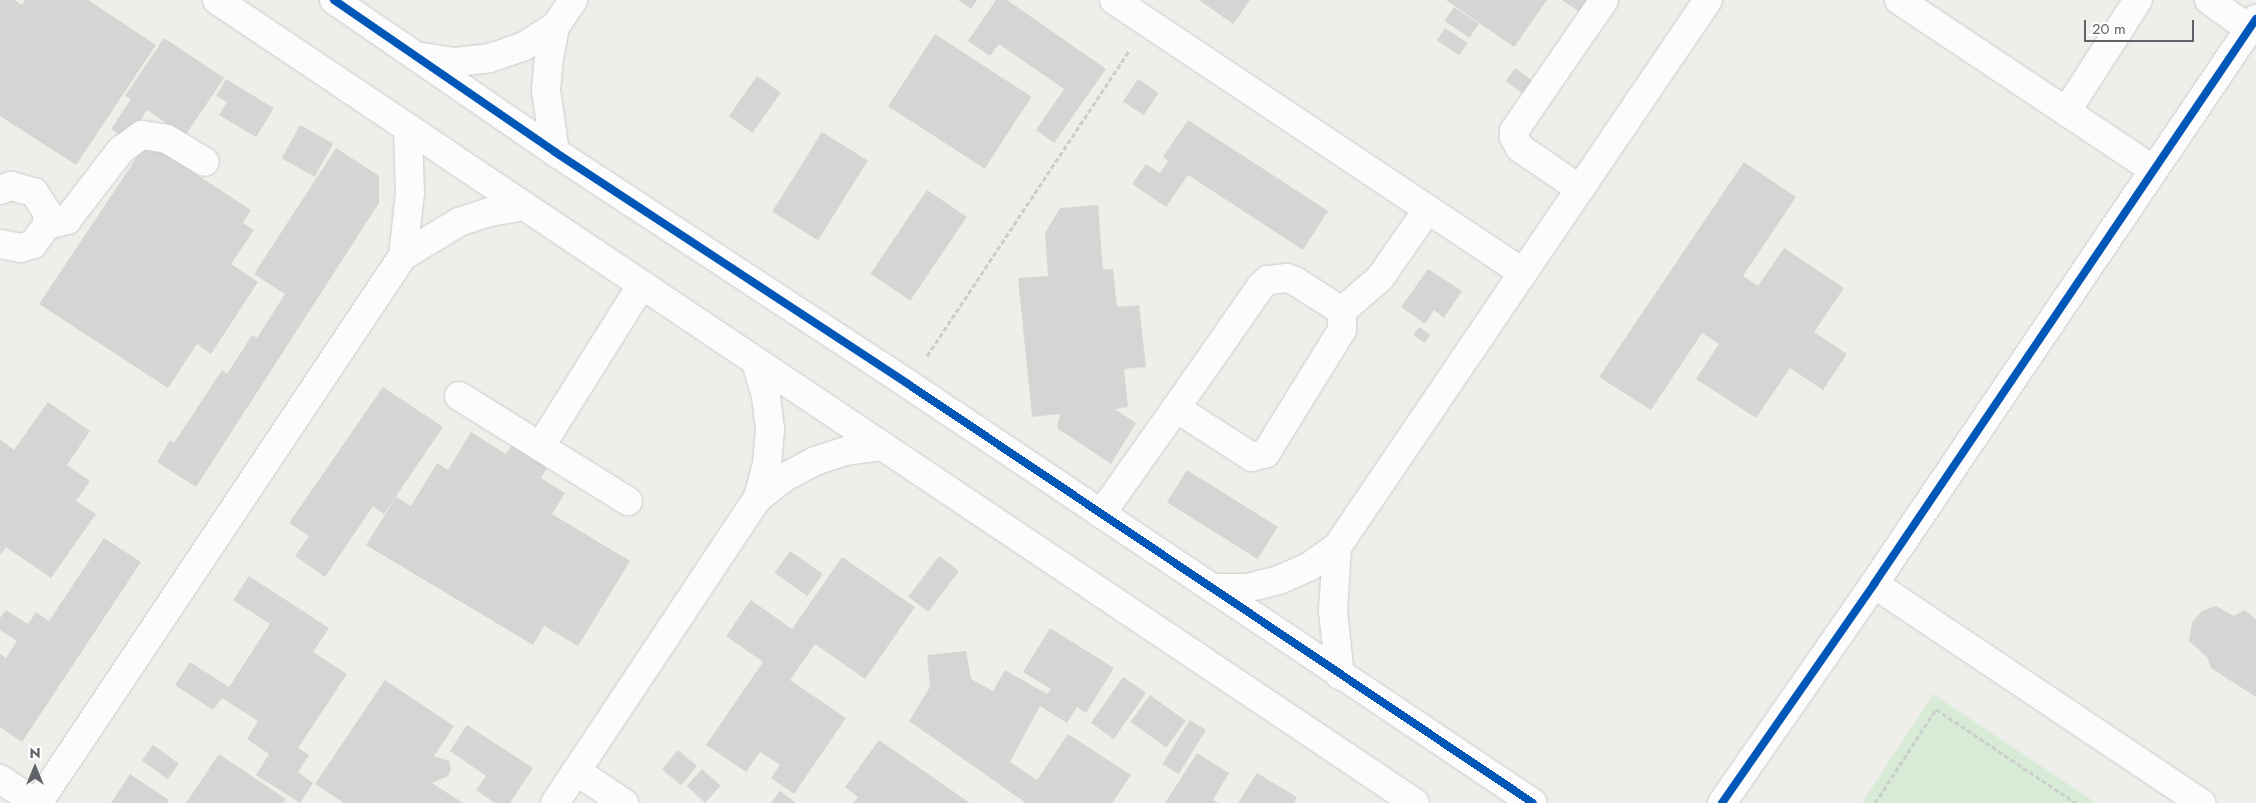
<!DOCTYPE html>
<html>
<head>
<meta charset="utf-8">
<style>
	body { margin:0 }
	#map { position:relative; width:2256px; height:803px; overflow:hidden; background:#efeeea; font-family:Jost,sans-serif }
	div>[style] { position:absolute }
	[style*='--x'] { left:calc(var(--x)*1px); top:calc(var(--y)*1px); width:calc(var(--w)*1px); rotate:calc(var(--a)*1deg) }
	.green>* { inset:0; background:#d8ebd6 }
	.building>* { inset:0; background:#d6d5d3; transform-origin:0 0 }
	.path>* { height:3px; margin-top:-1.5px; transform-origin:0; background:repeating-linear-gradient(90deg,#cacfcc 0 5px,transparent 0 7.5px) }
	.roads { filter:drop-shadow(0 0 1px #cbcccc) drop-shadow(0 0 1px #cbcccc) }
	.minor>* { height:28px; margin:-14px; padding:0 14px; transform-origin:14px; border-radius:14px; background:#fdfcfc }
	.cycleway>* { height:8px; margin:-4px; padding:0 4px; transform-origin:4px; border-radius:4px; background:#0057b8 }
	span { translate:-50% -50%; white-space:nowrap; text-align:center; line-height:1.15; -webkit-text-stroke:4px #fff; paint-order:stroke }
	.north { position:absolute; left:10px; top:743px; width:50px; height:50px; -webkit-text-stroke:4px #fff; paint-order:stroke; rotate:0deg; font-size:14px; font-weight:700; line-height:20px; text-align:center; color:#5f6368 }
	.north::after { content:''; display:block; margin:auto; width:18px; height:22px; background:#5f6368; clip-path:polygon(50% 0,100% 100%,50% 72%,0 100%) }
	.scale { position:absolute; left:2084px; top:20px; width:110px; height:22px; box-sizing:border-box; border:2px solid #5f6368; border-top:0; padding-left:6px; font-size:15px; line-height:18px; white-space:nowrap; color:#5f6368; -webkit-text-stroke:4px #fff; paint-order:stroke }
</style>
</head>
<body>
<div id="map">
	<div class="green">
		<div style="clip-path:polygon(1933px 694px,2096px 803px,1862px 803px)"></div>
	</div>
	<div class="building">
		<div style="clip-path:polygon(0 0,14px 0,22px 5px,25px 0,88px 0,156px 45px,76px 165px,0 116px)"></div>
		<div style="clip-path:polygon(958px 0,977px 0,971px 9px)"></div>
		<div style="clip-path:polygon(996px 0,1007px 0,1106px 69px,1054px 143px,1036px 130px,1064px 89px,999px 44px,990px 56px,968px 41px)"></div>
		<div style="clip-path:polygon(1199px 0,1250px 0,1233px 24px)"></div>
		<div style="clip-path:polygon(1446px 0,1547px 0,1514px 47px)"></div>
		<div style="clip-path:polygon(1562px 0,1591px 0,1581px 13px)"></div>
		<div style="left:1454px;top:7px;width:30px;height:17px;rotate:34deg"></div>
		<div style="left:1445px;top:28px;width:27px;height:15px;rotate:33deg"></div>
		<div style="left:935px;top:34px;width:115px;height:86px;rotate:33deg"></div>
		<div style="clip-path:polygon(164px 38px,224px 78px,185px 136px,147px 110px,127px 140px,111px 129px,131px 99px,125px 96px)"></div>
		<div style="left:1515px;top:68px;width:24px;height:16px;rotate:36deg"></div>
		<div style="left:757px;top:76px;width:29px;height:49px;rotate:35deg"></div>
		<div style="clip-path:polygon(226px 79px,274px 108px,256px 137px,219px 115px,227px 102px,216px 96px)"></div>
		<div style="left:1138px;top:79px;width:25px;height:27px;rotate:34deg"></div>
		<div style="clip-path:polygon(1188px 120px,1328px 211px,1303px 250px,1188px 175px,1166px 207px,1132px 184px,1146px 164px,1160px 173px,1168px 161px,1163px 157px)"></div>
		<div style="left:300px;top:125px;width:38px;height:38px;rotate:29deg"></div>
		<div style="left:822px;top:132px;width:54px;height:94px;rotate:32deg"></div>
		<div style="clip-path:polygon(147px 142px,251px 210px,243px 223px,254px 230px,231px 264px,258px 282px,211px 354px,197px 344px,168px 388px,39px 304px)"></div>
		<div style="clip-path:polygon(336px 148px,379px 176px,379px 203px,196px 487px,157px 462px,170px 440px,174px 443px,222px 370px,227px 374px,252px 335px,257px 338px,285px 294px,254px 274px)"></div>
		<div style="clip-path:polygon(1744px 162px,1796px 197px,1743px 276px,1758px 286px,1784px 248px,1844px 288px,1814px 332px,1847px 354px,1823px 390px,1790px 368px,1756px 418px,1696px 379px,1719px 344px,1702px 333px,1651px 410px,1599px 377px)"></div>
		<div style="left:927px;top:190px;width:48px;height:101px;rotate:34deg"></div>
		<div style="clip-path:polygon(1098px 205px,1103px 270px,1113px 269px,1117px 307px,1139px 305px,1146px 367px,1124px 369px,1128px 407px,1115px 409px,1136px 423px,1111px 464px,1057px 428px,1060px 414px,1032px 417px,1018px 278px,1048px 276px,1045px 233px,1060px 208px)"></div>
		<div style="clip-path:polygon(1428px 269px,1462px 291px,1444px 318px,1434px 310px,1425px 324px,1401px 307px)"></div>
		<div style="left:1419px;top:327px;width:14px;height:10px;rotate:34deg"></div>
		<div style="clip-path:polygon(383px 387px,443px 427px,384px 514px,373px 506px,325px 577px,295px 556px,309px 536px,289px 523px)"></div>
		<div style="clip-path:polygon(48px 402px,90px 431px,67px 465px,90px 481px,76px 501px,96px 514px,51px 578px,6px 547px,0 555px,0 439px,14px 450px)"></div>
		<div style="clip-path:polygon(471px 432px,506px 454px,518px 436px,554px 457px,541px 478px,565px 493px,552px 514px,630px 561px,578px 646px,544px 626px,533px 645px,366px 545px,396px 497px,411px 506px,437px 463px,448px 470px)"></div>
		<div style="left:1187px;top:470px;width:107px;height:38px;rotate:32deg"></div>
		<div style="clip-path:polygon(104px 538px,141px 562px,22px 742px,0 727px,0 654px,6px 658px,17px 641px,0 630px,0 618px,6px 610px,28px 624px,36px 612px,49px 621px)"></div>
		<div style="left:790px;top:551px;width:40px;height:27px;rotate:35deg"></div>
		<div style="left:939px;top:556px;width:25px;height:51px;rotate:37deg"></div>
		<div style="clip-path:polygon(842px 557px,915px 607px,865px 679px,815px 644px,790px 680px,846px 718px,794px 794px,771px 778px,780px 765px,760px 752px,746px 772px,706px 745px,763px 662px,726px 636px,751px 600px,792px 629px)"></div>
		<div style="clip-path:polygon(249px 576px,329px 628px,313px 652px,347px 674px,298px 748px,309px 755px,298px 772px,313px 783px,300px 803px,256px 775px,269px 754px,247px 739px,258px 721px,222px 698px,213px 710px,175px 685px,190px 662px,229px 687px,270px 624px,233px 600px)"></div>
		<div style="clip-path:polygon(2216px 606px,2234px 616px,2244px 610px,2256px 619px,2256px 697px,2211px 668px,2207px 657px,2189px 641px,2192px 622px,2202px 611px)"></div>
		<div style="clip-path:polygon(1050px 628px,1114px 668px,1086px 713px,1077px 707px,1067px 723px,1040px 706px,1010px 762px,1037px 780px,1068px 734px,1131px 775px,1112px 803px,1026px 803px,909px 721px,930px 687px,927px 655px,966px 651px,971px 679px,993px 691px,1005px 670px,1047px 694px,1051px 689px,1023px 672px)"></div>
		<div style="left:1123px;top:677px;width:28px;height:56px;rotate:35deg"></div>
		<div style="clip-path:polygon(385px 680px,454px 726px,434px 756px,449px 761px,451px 769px,448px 776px,432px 783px,463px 803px,344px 803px,315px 784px)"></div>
		<div style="left:1150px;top:695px;width:44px;height:33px;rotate:36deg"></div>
		<div style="left:1190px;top:720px;width:19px;height:52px;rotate:32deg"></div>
		<div style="clip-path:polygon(467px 725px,533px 768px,510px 803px,495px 803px,476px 790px,486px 776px,450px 751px)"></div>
		<div style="clip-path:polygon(879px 740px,970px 803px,853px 803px,858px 797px,845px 787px)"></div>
		<div style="left:153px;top:745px;width:32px;height:19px;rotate:36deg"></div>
		<div style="left:678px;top:750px;width:25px;height:25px;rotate:40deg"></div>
		<div style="clip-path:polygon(1197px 753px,1229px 773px,1213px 800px,1219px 803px,1165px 803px)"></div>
		<div style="clip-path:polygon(219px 754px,286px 799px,283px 803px,186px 803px)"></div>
		<div style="left:702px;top:769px;width:25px;height:23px;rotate:42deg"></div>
		<div style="clip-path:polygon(1257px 773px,1297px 797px,1294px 803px,1238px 803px)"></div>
		<div style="clip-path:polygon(130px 774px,169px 800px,167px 803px,111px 803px)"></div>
		<div style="clip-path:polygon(780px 791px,796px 803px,771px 803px)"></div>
	</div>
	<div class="path">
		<div style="--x:927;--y:356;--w:366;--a:-56.5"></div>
		<div style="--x:1875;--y:803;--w:112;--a:-57"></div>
		<div style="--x:1936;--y:709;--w:169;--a:33.9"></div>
	</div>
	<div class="roads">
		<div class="minor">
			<div style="--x:217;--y:0;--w:1442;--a:33.83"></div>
			<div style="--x:334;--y:0;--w:268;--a:34.5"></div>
			<div style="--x:555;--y:152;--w:422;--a:33.3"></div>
			<div style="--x:908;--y:384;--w:752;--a:33.84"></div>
			<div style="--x:1114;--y:0;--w:492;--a:33.7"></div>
			<div style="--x:1899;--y:0;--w:306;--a:33.7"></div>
			<div style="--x:2209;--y:0;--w:49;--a:35.9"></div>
			<div style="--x:422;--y:57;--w:32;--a:9"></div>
			<div style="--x:454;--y:62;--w:36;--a:-6"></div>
			<div style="--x:490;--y:58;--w:36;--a:-19"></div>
			<div style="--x:524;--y:46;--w:36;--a:-32"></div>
			<div style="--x:2066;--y:112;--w:133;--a:-57.3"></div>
			<div style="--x:555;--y:152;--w:63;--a:-98.3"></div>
			<div style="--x:546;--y:90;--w:32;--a:-85"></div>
			<div style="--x:549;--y:58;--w:32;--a:-79"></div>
			<div style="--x:555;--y:27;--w:32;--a:-56"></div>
			<div style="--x:1580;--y:189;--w:73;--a:-145.7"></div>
			<div style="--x:1520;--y:148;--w:13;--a:-119"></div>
			<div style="--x:1514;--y:137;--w:6;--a:-90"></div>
			<div style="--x:1514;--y:131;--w:159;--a:-55.5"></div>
			<div style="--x:0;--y:190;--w:12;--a:-20"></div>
			<div style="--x:11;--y:186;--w:24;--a:15"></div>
			<div style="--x:34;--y:192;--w:24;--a:57"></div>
			<div style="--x:47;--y:212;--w:13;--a:90"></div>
			<div style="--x:47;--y:225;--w:24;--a:126"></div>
			<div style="--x:33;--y:244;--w:13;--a:162"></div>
			<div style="--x:21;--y:248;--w:21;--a:-169"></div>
			<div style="--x:47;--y:225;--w:21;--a:-14"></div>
			<div style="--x:67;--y:220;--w:88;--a:-52.4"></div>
			<div style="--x:121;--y:150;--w:26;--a:-36"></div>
			<div style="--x:142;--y:135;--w:25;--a:9"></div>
			<div style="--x:167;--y:139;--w:44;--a:31.2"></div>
			<div style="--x:403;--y:256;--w:63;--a:-83.7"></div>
			<div style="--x:410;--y:193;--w:65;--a:-91.8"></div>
			<div style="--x:1342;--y:311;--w:50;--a:-41"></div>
			<div style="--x:1380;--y:278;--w:84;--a:-55.2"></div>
			<div style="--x:756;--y:363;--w:34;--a:73"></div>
			<div style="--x:766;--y:396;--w:34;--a:83"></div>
			<div style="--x:770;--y:430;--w:34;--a:95"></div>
			<div style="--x:767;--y:464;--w:35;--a:105"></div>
			<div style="--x:459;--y:396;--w:199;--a:31.9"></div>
			<div style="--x:540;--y:447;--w:190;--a:-57.9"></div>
			<div style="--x:1101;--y:514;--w:130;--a:-54.7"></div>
			<div style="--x:1176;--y:408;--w:149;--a:-55.1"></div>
			<div style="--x:1261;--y:286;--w:9;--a:-41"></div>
			<div style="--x:1268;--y:280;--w:19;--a:-6"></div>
			<div style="--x:1287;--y:278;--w:9;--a:21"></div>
			<div style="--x:1295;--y:281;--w:56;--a:32.6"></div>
			<div style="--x:1342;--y:311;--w:19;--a:90"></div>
			<div style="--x:1342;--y:330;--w:145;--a:121.7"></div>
			<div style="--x:1266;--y:453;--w:15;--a:164"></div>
			<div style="--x:1252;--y:457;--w:90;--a:-147.2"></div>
			<div style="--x:1337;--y:547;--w:64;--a:93.6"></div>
			<div style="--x:1333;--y:611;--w:65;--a:83.9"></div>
			<div style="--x:1874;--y:584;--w:394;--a:33.8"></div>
			<div style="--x:1213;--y:588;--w:34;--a:0"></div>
			<div style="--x:1247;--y:588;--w:33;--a:-14"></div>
			<div style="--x:1279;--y:580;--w:34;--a:-24"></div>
			<div style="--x:1310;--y:566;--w:33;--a:-35"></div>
			<div style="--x:1337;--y:547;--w:661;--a:-55.85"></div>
			<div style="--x:576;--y:771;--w:58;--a:33.7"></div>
			<div style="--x:0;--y:779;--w:43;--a:33.7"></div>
			<div style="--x:38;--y:803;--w:658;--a:-56.29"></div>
			<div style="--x:403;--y:256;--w:66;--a:-31.3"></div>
			<div style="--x:459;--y:222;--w:33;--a:-18"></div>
			<div style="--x:490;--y:212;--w:34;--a:-10"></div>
			<div style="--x:555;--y:803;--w:366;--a:-56.4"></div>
			<div style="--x:758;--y:498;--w:34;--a:-38"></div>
			<div style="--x:785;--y:477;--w:34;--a:-28"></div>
			<div style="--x:815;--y:461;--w:33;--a:-18"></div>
			<div style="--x:846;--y:451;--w:34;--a:-8"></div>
			<div style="--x:1722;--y:803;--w:267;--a:-55.2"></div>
			<div style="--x:1874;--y:584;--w:682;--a:-55.94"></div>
		</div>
	</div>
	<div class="cycleway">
		<div style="--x:334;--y:0;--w:268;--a:34.5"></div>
		<div style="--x:555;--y:152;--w:422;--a:33.3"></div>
		<div style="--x:908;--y:384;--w:752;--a:33.84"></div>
		<div style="--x:1722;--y:803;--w:267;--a:-55.2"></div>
		<div style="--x:1874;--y:584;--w:682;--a:-55.94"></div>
	</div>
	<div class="north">N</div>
	<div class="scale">20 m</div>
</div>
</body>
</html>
